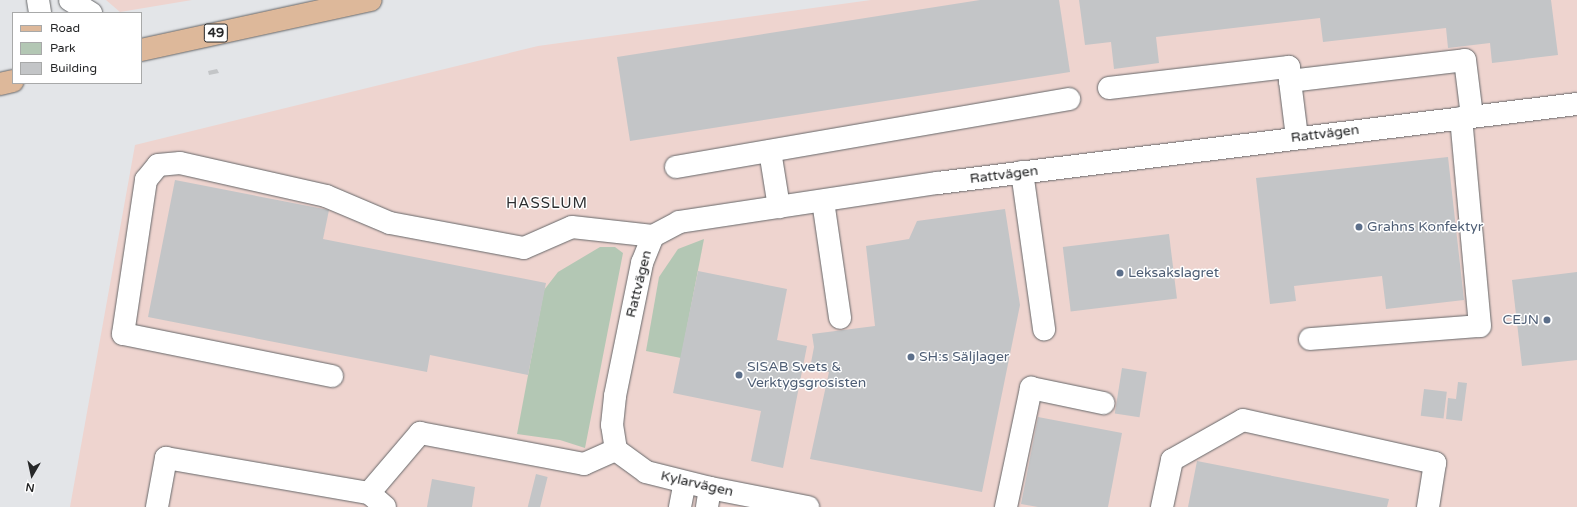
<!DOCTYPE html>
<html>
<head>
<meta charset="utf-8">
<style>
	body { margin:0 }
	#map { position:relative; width:1577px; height:507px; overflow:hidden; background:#e3e5e8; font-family:"Varela Round",sans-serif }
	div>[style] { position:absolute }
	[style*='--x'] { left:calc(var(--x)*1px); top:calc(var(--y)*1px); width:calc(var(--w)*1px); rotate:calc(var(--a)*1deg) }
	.industrial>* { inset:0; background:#eed4cf }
	.green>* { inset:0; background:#b3c7b4 }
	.building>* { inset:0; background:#c3c5c7; transform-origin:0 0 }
	.roads { filter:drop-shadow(0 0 1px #666769) drop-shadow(0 0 1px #666769) }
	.minor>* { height:22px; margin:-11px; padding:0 11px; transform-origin:11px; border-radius:11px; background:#fff }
	.major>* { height:22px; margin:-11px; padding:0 11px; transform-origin:11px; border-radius:11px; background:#ddb89a }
	.dots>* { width:11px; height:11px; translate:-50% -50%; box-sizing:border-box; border:2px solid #fff; border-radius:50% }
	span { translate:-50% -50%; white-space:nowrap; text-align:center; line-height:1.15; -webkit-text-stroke:3px #fff; paint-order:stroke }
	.shield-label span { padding:1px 3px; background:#fff; border:1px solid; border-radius:3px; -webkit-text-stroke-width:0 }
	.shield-label { font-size:13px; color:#262728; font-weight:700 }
	.street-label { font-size:14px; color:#262728 }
	.service-label { font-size:14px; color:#4e5e75 }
	.left { translate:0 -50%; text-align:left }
	.right { translate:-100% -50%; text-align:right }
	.neighbourhood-label { font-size:15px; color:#2d2e30; letter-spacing:1px }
	.legend { position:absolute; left:12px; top:12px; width:130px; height:72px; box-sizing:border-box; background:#fff; border:1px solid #a8a9a9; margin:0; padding:5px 7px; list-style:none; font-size:12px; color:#262728 }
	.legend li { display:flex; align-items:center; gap:8px; height:20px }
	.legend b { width:20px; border:1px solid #a8a9a9 }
	.north { position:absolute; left:12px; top:455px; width:40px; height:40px; -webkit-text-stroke:3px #fff; paint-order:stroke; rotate:189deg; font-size:11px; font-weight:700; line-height:16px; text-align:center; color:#262728 }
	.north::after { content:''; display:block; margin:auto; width:14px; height:18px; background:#262728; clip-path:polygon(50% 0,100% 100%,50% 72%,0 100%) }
</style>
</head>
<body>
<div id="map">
	<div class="industrial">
		<div style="clip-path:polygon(106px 0,192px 0,120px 12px)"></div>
		<div style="clip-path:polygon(871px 0,1577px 0,1577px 507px,70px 507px,135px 145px,538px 46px)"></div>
	</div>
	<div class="green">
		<div style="clip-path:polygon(704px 239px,681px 358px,646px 351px,659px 277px,678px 249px)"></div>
		<div style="clip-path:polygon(600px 247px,615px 247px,623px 253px,585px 448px,560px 440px,517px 434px,544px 290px,558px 272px)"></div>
	</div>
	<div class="building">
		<div style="clip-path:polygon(980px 0,1059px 0,1070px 72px,630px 141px,617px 57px)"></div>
		<div style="clip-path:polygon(1079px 0,1551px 0,1558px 55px,1492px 63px,1490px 43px,1448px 48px,1446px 28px,1323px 42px,1320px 18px,1156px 37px,1159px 63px,1114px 69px,1111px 42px,1085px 45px)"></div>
		<div style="clip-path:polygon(217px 69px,219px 73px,209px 75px,208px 71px)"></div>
		<div style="clip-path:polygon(1448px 157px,1464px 300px,1386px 309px,1382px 276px,1294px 286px,1296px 301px,1270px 304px,1256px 178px)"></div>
		<div style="clip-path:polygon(175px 180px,329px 210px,323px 239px,546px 283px,528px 375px,430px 355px,427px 372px,148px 317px)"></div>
		<div style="clip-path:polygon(1005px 209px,1020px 305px,982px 492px,810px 459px,829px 372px,810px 368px,814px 347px,812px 334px,875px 326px,866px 246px,909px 239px,917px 221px)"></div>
		<div style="left:1169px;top:234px;width:65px;height:107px;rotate:83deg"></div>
		<div style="clip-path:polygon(698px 271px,787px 289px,777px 340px,807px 346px,783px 468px,751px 461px,761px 411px,673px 393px)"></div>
		<div style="clip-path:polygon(1577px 272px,1577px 360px,1522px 366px,1512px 280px)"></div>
		<div style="left:1122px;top:368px;width:25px;height:46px;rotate:9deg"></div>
		<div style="clip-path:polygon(1458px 382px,1467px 383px,1462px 421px,1446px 419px,1448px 398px,1456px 399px)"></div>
		<div style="left:1424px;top:389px;width:23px;height:27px;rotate:7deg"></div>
		<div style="clip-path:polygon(1038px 417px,1122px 433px,1108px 507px,1038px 507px,1021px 504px)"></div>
		<div style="clip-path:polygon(1197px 461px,1389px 499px,1387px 507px,1188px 507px)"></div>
		<div style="left:536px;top:474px;width:12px;height:34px;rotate:14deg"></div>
		<div style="clip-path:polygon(432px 479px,475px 487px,472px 507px,427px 507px)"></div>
	</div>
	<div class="roads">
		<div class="minor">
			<div style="--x:38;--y:0;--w:13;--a:81"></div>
			<div style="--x:70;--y:0;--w:25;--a:32"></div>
			<div style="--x:1290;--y:81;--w:56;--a:82.9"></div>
			<div style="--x:1109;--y:88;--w:181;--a:-6.7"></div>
			<div style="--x:1289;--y:67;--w:14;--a:86"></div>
			<div style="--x:1290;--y:81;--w:176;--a:-6.8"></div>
			<div style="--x:1465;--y:60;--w:56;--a:82.9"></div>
			<div style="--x:770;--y:151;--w:57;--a:80.9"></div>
			<div style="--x:676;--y:167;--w:399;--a:-9.8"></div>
			<div style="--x:1022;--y:172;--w:159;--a:82"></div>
			<div style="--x:823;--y:201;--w:118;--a:81.7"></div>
			<div style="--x:1310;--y:339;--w:170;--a:-4.4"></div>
			<div style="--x:1480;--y:326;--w:209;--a:-95.2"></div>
			<div style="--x:332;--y:376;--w:213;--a:-168.6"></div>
			<div style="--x:123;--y:334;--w:156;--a:-81.5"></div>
			<div style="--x:146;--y:180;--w:19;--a:-51"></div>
			<div style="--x:158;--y:165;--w:22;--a:-5"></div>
			<div style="--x:180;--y:163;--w:150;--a:12.7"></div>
			<div style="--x:326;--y:196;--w:69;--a:22.9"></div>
			<div style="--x:390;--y:223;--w:136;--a:10.6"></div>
			<div style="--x:524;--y:248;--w:52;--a:-23.6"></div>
			<div style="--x:572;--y:227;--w:81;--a:6.3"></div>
			<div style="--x:616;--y:450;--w:25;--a:-99"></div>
			<div style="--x:612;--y:425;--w:29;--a:-84"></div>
			<div style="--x:615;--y:396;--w:136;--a:-78.5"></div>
			<div style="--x:642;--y:263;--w:29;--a:-68"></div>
			<div style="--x:653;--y:236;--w:30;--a:-28"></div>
			<div style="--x:679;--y:222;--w:262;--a:-8.6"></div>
			<div style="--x:938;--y:183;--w:644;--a:-7.05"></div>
			<div style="--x:616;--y:450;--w:37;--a:36"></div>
			<div style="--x:646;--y:472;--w:66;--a:14"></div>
			<div style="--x:710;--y:488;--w:100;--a:11"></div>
			<div style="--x:369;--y:493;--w:79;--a:-49.6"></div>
			<div style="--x:420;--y:433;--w:167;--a:10.7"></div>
			<div style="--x:584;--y:464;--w:35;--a:-24"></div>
			<div style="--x:157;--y:507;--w:50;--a:-79.6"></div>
			<div style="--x:166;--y:458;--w:206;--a:9.8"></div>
			<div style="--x:369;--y:493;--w:21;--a:41"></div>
			<div style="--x:680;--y:507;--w:25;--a:-79"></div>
			<div style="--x:707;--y:507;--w:19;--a:-81"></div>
			<div style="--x:1006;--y:507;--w:122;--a:-78.1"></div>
			<div style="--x:1031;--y:388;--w:74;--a:11.8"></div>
			<div style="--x:1162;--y:507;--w:48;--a:-78"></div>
			<div style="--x:1172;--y:460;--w:81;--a:-29.4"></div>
			<div style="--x:1243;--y:420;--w:197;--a:12.6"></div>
			<div style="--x:1435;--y:463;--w:45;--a:99"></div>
		</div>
		<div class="major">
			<div style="--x:141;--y:50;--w:235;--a:-12.3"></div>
			<div style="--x:0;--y:84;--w:13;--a:-13"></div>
		</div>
	</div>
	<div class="dots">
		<div style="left:1359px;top:227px;background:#5c6f8a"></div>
		<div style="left:1120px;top:273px;background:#5c6f8a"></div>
		<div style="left:1547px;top:320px;background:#5c6f8a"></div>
		<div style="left:911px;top:357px;background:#5c6f8a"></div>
		<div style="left:739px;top:375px;background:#5c6f8a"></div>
	</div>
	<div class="shield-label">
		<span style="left:216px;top:33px">49</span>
	</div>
	<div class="street-label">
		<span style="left:1325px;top:134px;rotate:-7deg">Rattvägen</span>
		<span style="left:1004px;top:175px;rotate:-7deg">Rattvägen</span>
		<span style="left:639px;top:284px;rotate:-76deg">Rattvägen</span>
		<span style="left:697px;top:484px;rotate:13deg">Kylarvägen</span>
	</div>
	<div class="service-label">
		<span class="left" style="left:1367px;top:227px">Grahns Konfektyr</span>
		<span class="left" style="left:1128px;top:273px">Leksakslagret</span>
		<span class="right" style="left:1539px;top:320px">CEJN</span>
		<span class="left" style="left:919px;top:357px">SH:s Säljlager</span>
		<span class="left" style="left:747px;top:375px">SISAB Svets &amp;<br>Verktygsgrosisten</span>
	</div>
	<div class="neighbourhood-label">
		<span style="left:547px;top:204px">HASSLUM</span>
	</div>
	<ul class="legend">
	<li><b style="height:5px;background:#ddb89a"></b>Road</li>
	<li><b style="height:11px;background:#b3c7b4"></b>Park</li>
	<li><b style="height:11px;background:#c3c5c7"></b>Building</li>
	</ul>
	<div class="north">N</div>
</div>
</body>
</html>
